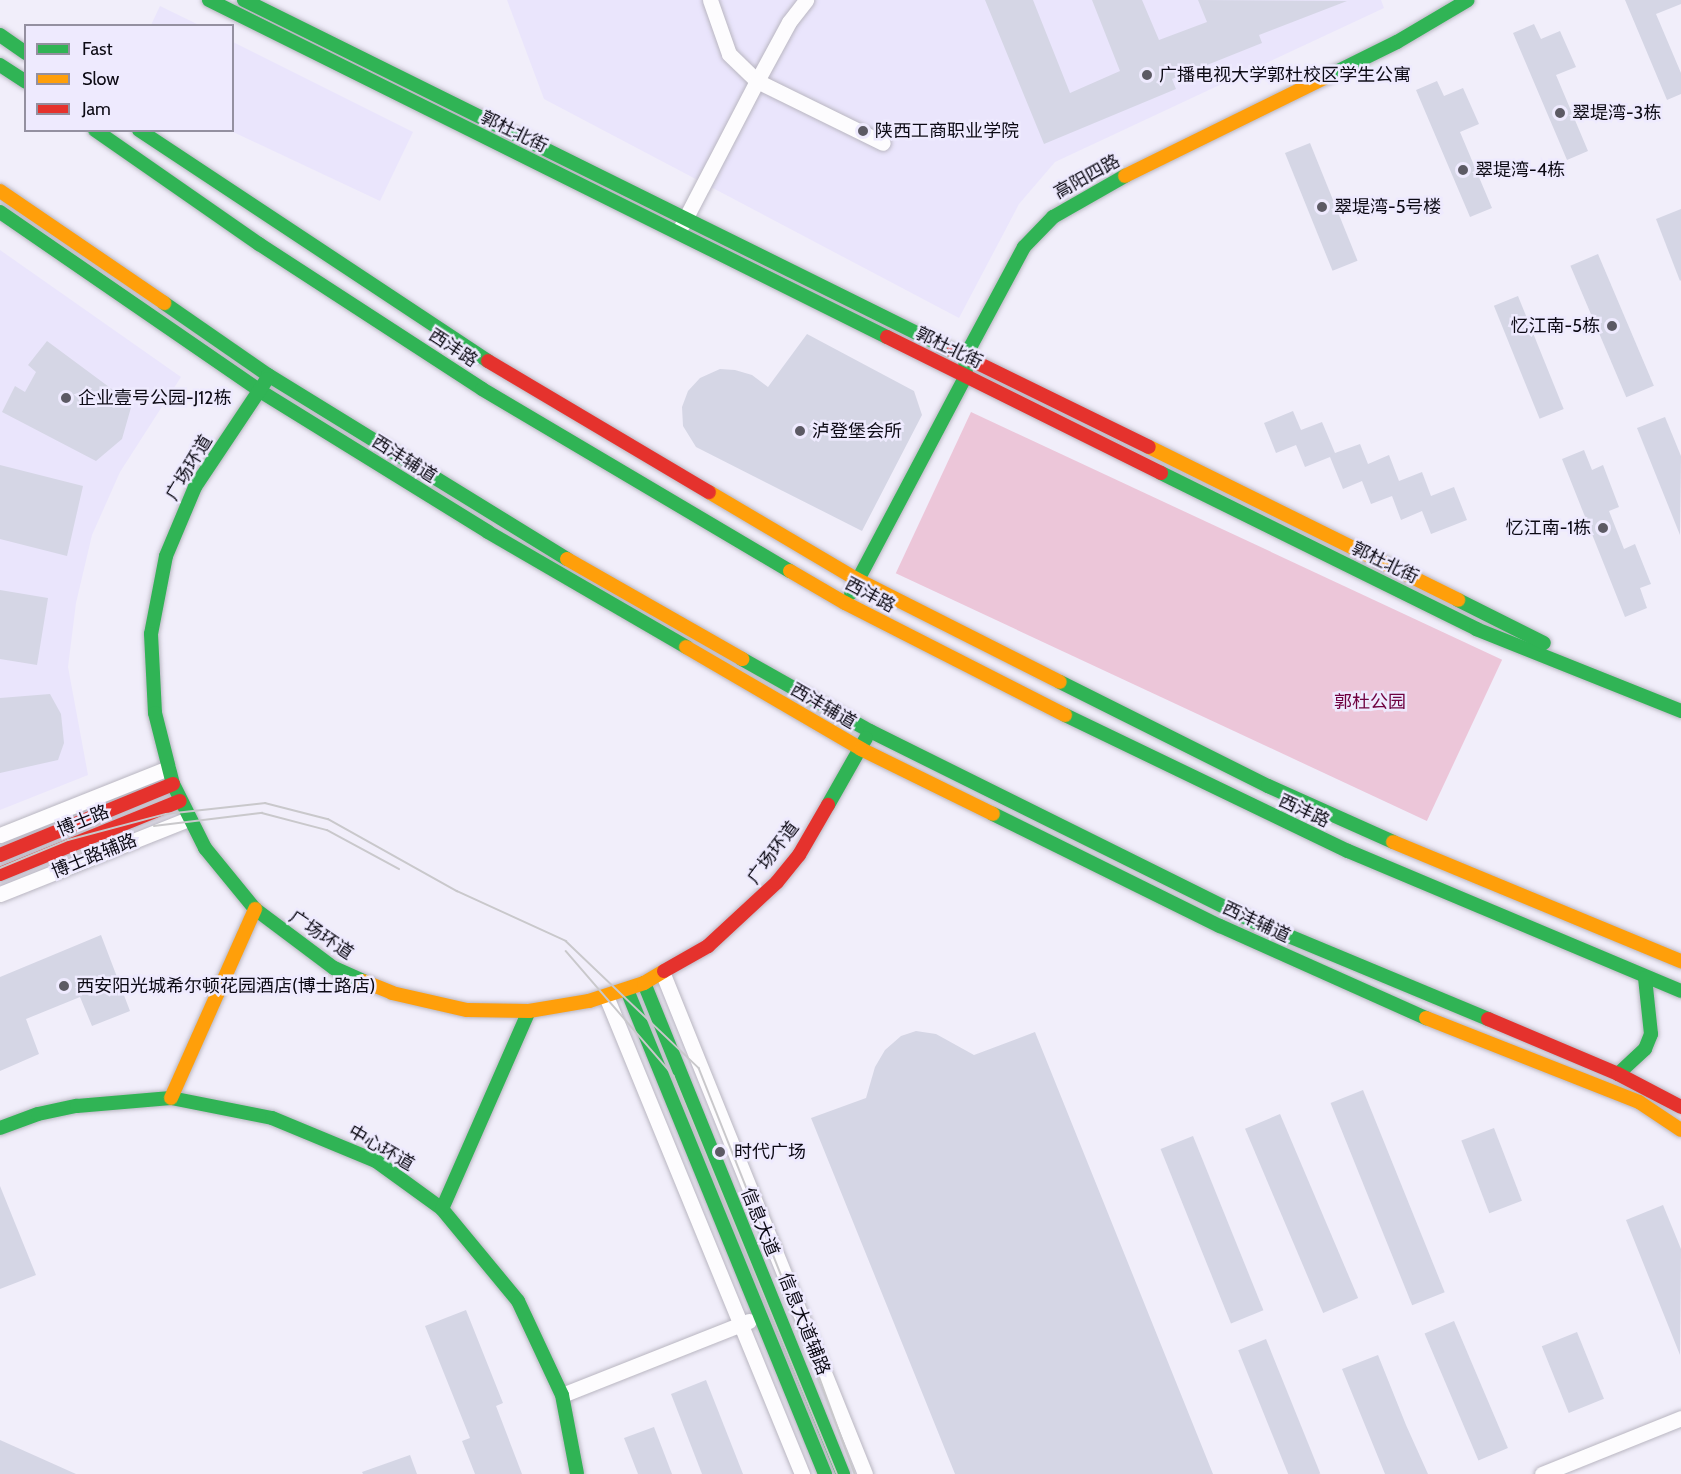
<!DOCTYPE html>
<html>
<head>
<meta charset="utf-8">
<style>
	body { margin:0 }
	#map { position:relative; width:1681px; height:1474px; overflow:hidden; background:#f1eefa; font-family:Cabin,"Noto Sans SC",sans-serif }
	div>[style] { position:absolute }
	[style*='--x'] { left:calc(var(--x)*1px); top:calc(var(--y)*1px); width:calc(var(--w)*1px); rotate:calc(var(--a)*1deg) }
	.built>* { inset:0; background:#eae5fc }
	.green>* { inset:0; background:#ecc6d9; transform-origin:0 0 }
	.building>* { inset:0; background:#d5d6e5; transform-origin:0 0 }
	.roads { filter:drop-shadow(0 0 2px #b9b6c1) drop-shadow(0 0 2px #b9b6c1) }
	.street>* { height:15px; margin:-7.5px; padding:0 7.5px; transform-origin:7.5px; border-radius:7.5px; background:#fdfcfe }
	.fast>* { height:14px; margin:-7px; padding:0 7px; transform-origin:7px; border-radius:7px; background:#30b455 }
	.slow>* { height:14px; margin:-7px; padding:0 7px; transform-origin:7px; border-radius:7px; background:#ff9f0a }
	.jam>* { height:14px; margin:-7px; padding:0 7px; transform-origin:7px; border-radius:7px; background:#e5322d }
	.tram>* { height:1.5px; margin:-0.75px; padding:0 0.75px; transform-origin:0.75px; border-radius:0.75px; background:#c9c8cb }
	.dots>* { width:16px; height:16px; translate:-50% -50%; box-sizing:border-box; border:3px solid #eeeafe; border-radius:50% }
	span { translate:-50% -50%; white-space:nowrap; text-align:center; line-height:1.15; -webkit-text-stroke:5px #eeeafe; paint-order:stroke }
	.poi-label { font-size:18px; color:#0c0a14 }
	.left { translate:0 -50%; text-align:left }
	.right { translate:-100% -50%; text-align:right }
	.street-label { font-size:18px; color:#0c0a14 }
	.park-label { font-size:18px; color:#6e003f }
	.legend { position:absolute; left:24px; top:24px; width:210px; height:108px; box-sizing:border-box; background:#eeeafe; border:2px solid #9490a0; margin:0; padding:8px 10px; list-style:none; font-size:18px; color:#0c0a14 }
	.legend li { display:flex; align-items:center; gap:12px; height:30px }
	.legend b { width:30px; border:2px solid #9490a0 }
</style>
</head>
<body>
<div id="map">
	<div class="built">
		<div style="clip-path:polygon(507px 0,1381px 0,1384px 8px,1055px 162px,1019px 204px,959px 318px,544px 99px)"></div>
		<div style="clip-path:polygon(160px 6px,199px 25px,151px 25px)"></div>
		<div style="clip-path:polygon(233px 42px,413px 132px,380px 201px,231px 131px)"></div>
		<div style="clip-path:polygon(0 250px,181px 377px,120px 472px,92px 535px,76px 603px,68px 667px,88px 775px,0 810px)"></div>
	</div>
	<div class="green">
		<div style="left:971px;top:412px;width:586px;height:178px;rotate:25deg"></div>
	</div>
	<div class="building">
		<div style="clip-path:polygon(985px 0,1033px 0,1070px 93px,1120px 71px,1092px 0,1142px 0,1159px 40px,1207px 22px,1198px 0,1347px 1px,1259px 35px,1262px 43px,1172px 79px,1176px 89px,1044px 144px)"></div>
		<div style="clip-path:polygon(1625px 0,1681px 0,1681px 4px,1656px 14px,1681px 73px,1681px 94px,1667px 100px)"></div>
		<div style="clip-path:polygon(1534px 24px,1541px 39px,1560px 31px,1576px 67px,1556px 75px,1588px 151px,1567px 160px,1513px 33px)"></div>
		<div style="clip-path:polygon(1437px 81px,1444px 96px,1463px 88px,1479px 124px,1460px 132px,1492px 208px,1470px 217px,1416px 90px)"></div>
		<div style="left:1310px;top:143px;width:127px;height:27px;rotate:68deg"></div>
		<div style="clip-path:polygon(1681px 209px,1681px 280px,1680px 281px,1656px 219px)"></div>
		<div style="left:1598px;top:254px;width:143px;height:30px;rotate:67deg"></div>
		<div style="left:1518px;top:296px;width:122px;height:26px;rotate:68deg"></div>
		<div style="clip-path:polygon(807px 334px,914px 391px,922px 415px,862px 531px,696px 447px,683px 426px,682px 407px,688px 391px,700px 378px,720px 369px,735px 370px,752px 375px,768px 387px)"></div>
		<div style="clip-path:polygon(47px 341px,132px 404px,122px 439px,96px 461px,2px 412px,15px 386px,25px 392px,36px 372px,28px 365px)"></div>
		<div style="clip-path:polygon(1293px 411px,1301px 430px,1322px 422px,1335px 453px,1360px 444px,1368px 464px,1389px 455px,1399px 481px,1422px 472px,1431px 496px,1454px 487px,1467px 520px,1431px 534px,1422px 511px,1401px 520px,1392px 496px,1371px 504px,1362px 481px,1343px 489px,1330px 457px,1305px 467px,1296px 445px,1276px 453px,1264px 423px)"></div>
		<div style="clip-path:polygon(1665px 417px,1681px 456px,1680px 535px,1637px 428px)"></div>
		<div style="clip-path:polygon(1584px 450px,1592px 470px,1603px 465px,1619px 507px,1609px 511px,1624px 549px,1635px 544px,1651px 584px,1640px 588px,1647px 608px,1625px 617px,1562px 459px)"></div>
		<div style="clip-path:polygon(0 465px,83px 486px,67px 556px,0 539px)"></div>
		<div style="clip-path:polygon(0 590px,48px 598px,37px 665px,0 659px)"></div>
		<div style="clip-path:polygon(50px 694px,61px 714px,64px 743px,58px 760px,0 773px,0 698px)"></div>
		<div style="clip-path:polygon(101px 935px,130px 1011px,92px 1026px,80px 997px,26px 1019px,39px 1054px,0 1071px,0 977px)"></div>
		<div style="clip-path:polygon(916px 1031px,936px 1034px,974px 1055px,1035px 1032px,1213px 1474px,955px 1474px,811px 1118px,866px 1098px,875px 1067px,885px 1050px,901px 1036px)"></div>
		<div style="left:1363px;top:1090px;width:218px;height:35px;rotate:68deg"></div>
		<div style="left:1280px;top:1114px;width:200px;height:38px;rotate:67deg"></div>
		<div style="left:1494px;top:1128px;width:78px;height:35px;rotate:69deg"></div>
		<div style="left:1193px;top:1136px;width:188px;height:35px;rotate:68deg"></div>
		<div style="clip-path:polygon(0 1186px,36px 1275px,0 1289px)"></div>
		<div style="clip-path:polygon(1663px 1205px,1681px 1249px,1680px 1355px,1626px 1220px)"></div>
		<div style="clip-path:polygon(466px 1310px,503px 1403px,496px 1406px,522px 1474px,475px 1474px,462px 1441px,470px 1438px,425px 1326px)"></div>
		<div style="left:1454px;top:1321px;width:138px;height:32px;rotate:67deg"></div>
		<div style="left:1577px;top:1332px;width:72px;height:38px;rotate:68deg"></div>
		<div style="left:1266px;top:1339px;width:145px;height:30px;rotate:68deg"></div>
		<div style="clip-path:polygon(1378px 1355px,1406px 1425px,1428px 1474px,1385px 1474px,1342px 1369px)"></div>
		<div style="clip-path:polygon(706px 1380px,743px 1474px,702px 1474px,671px 1394px)"></div>
		<div style="clip-path:polygon(654px 1427px,672px 1474px,638px 1474px,624px 1438px)"></div>
		<div style="clip-path:polygon(0 1440px,76px 1474px,0 1474px)"></div>
		<div style="clip-path:polygon(410px 1455px,417px 1474px,363px 1474px,362px 1472px)"></div>
	</div>
	<div class="roads">
		<div class="street">
			<div style="--x:710;--y:0;--w:57;--a:70.6"></div>
			<div style="--x:729;--y:54;--w:39;--a:44"></div>
			<div style="--x:757;--y:81;--w:140;--a:26.2"></div>
			<div style="--x:682;--y:225;--w:162;--a:-62.5"></div>
			<div style="--x:757;--y:81;--w:67;--a:-61.5"></div>
			<div style="--x:789;--y:22;--w:28;--a:-52"></div>
			<div style="--x:0;--y:835;--w:181;--a:-21.7"></div>
			<div style="--x:0;--y:894;--w:202;--a:-21.7"></div>
			<div style="--x:663;--y:974;--w:539;--a:68"></div>
			<div style="--x:606;--y:996;--w:517;--a:67.7"></div>
			<div style="--x:562;--y:1395;--w:201;--a:-21.6"></div>
			<div style="--x:1542;--y:1474;--w:150;--a:-21.9"></div>
		</div>
		<div class="fast">
			<div style="--x:209;--y:0;--w:757;--a:26.43"></div>
			<div style="--x:244;--y:0;--w:791;--a:26.34"></div>
			<div style="--x:0;--y:35;--w:32;--a:35"></div>
			<div style="--x:0;--y:65;--w:31;--a:33"></div>
			<div style="--x:1324;--y:78;--w:81;--a:-26.3"></div>
			<div style="--x:1397;--y:42;--w:82;--a:-30.6"></div>
			<div style="--x:95;--y:130;--w:200;--a:34.8"></div>
			<div style="--x:259;--y:244;--w:266;--a:33"></div>
			<div style="--x:482;--y:389;--w:358;--a:30.6"></div>
			<div style="--x:139;--y:130;--w:419;--a:33.5"></div>
			<div style="--x:0;--y:212;--w:316;--a:34.5"></div>
			<div style="--x:260;--y:391;--w:268;--a:31.7"></div>
			<div style="--x:488;--y:532;--w:229;--a:30.1"></div>
			<div style="--x:164;--y:303;--w:126;--a:34.7"></div>
			<div style="--x:268;--y:375;--w:351;--a:31.6"></div>
			<div style="--x:267;--y:379;--w:130;--a:123.7"></div>
			<div style="--x:195;--y:487;--w:75;--a:112.8"></div>
			<div style="--x:166;--y:556;--w:79;--a:100.9"></div>
			<div style="--x:151;--y:634;--w:79;--a:87.1"></div>
			<div style="--x:155;--y:713;--w:73;--a:75.8"></div>
			<div style="--x:173;--y:784;--w:72;--a:63.4"></div>
			<div style="--x:205;--y:848;--w:79;--a:50.7"></div>
			<div style="--x:255;--y:909;--w:99;--a:36.8"></div>
			<div style="--x:334;--y:968;--w:32;--a:24"></div>
			<div style="--x:1161;--y:473;--w:352;--a:26.3"></div>
			<div style="--x:1476;--y:629;--w:221;--a:21.8"></div>
			<div style="--x:851;--y:593;--w:246;--a:-62.1"></div>
			<div style="--x:966;--y:376;--w:19;--a:-93"></div>
			<div style="--x:965;--y:357;--w:125;--a:-61.8"></div>
			<div style="--x:1024;--y:247;--w:42;--a:-46"></div>
			<div style="--x:1053;--y:217;--w:83;--a:-29.7"></div>
			<div style="--x:1458;--y:600;--w:96;--a:26.6"></div>
			<div style="--x:742;--y:659;--w:147;--a:29.4"></div>
			<div style="--x:870;--y:731;--w:430;--a:26.4"></div>
			<div style="--x:1255;--y:922;--w:252;--a:22.6"></div>
			<div style="--x:1060;--y:682;--w:233;--a:26.6"></div>
			<div style="--x:1268;--y:786;--w:137;--a:24.1"></div>
			<div style="--x:1065;--y:715;--w:314;--a:25.7"></div>
			<div style="--x:1348;--y:851;--w:361;--a:22.8"></div>
			<div style="--x:828;--y:805;--w:77;--a:-60.4"></div>
			<div style="--x:993;--y:814;--w:253;--a:26.3"></div>
			<div style="--x:1220;--y:926;--w:226;--a:24.1"></div>
			<div style="--x:644;--y:983;--w:530;--a:67.94"></div>
			<div style="--x:627;--y:990;--w:523;--a:67.75"></div>
			<div style="--x:1618;--y:1074;--w:37;--a:-43"></div>
			<div style="--x:1645;--y:1049;--w:16;--a:-68"></div>
			<div style="--x:1651;--y:1034;--w:56;--a:-96.1"></div>
			<div style="--x:0;--y:1128;--w:40;--a:-20.2"></div>
			<div style="--x:38;--y:1114;--w:40;--a:-12"></div>
			<div style="--x:77;--y:1106;--w:94;--a:-4.9"></div>
			<div style="--x:171;--y:1098;--w:103;--a:11.2"></div>
			<div style="--x:272;--y:1118;--w:113;--a:22.5"></div>
			<div style="--x:376;--y:1161;--w:82;--a:36"></div>
			<div style="--x:442;--y:1209;--w:119;--a:50.4"></div>
			<div style="--x:518;--y:1301;--w:104;--a:64.9"></div>
			<div style="--x:562;--y:1395;--w:80;--a:79.2"></div>
			<div style="--x:442;--y:1209;--w:216;--a:-66.3"></div>
		</div>
		<div class="slow">
			<div style="--x:1125;--y:176;--w:222;--a:-26.2"></div>
			<div style="--x:0;--y:191;--w:199;--a:34.3"></div>
			<div style="--x:1149;--y:447;--w:345;--a:26.3"></div>
			<div style="--x:709;--y:492;--w:173;--a:30.6"></div>
			<div style="--x:858;--y:580;--w:226;--a:26.8"></div>
			<div style="--x:567;--y:559;--w:202;--a:29.7"></div>
			<div style="--x:790;--y:571;--w:64;--a:30.2"></div>
			<div style="--x:845;--y:603;--w:247;--a:27"></div>
			<div style="--x:686;--y:647;--w:203;--a:30.2"></div>
			<div style="--x:861;--y:749;--w:147;--a:26.2"></div>
			<div style="--x:1393;--y:842;--w:312;--a:22.5"></div>
			<div style="--x:363;--y:981;--w:31;--a:22"></div>
			<div style="--x:392;--y:993;--w:77;--a:12.8"></div>
			<div style="--x:467;--y:1010;--w:62;--a:0.9"></div>
			<div style="--x:529;--y:1011;--w:61;--a:-9.5"></div>
			<div style="--x:589;--y:1001;--w:58;--a:-18.1"></div>
			<div style="--x:644;--y:983;--w:23;--a:-31"></div>
			<div style="--x:1426;--y:1018;--w:229;--a:21.5"></div>
			<div style="--x:1639;--y:1102;--w:50;--a:33.7"></div>
			<div style="--x:171;--y:1098;--w:207;--a:-66"></div>
		</div>
		<div class="jam">
			<div style="--x:887;--y:337;--w:306;--a:26.4"></div>
			<div style="--x:953;--y:351;--w:218;--a:26.1"></div>
			<div style="--x:488;--y:361;--w:257;--a:30.7"></div>
			<div style="--x:0;--y:855;--w:187;--a:-22.3"></div>
			<div style="--x:0;--y:874;--w:194;--a:-22.1"></div>
			<div style="--x:664;--y:971;--w:51;--a:-29.6"></div>
			<div style="--x:708;--y:946;--w:94;--a:-42.8"></div>
			<div style="--x:777;--y:882;--w:35;--a:-51"></div>
			<div style="--x:799;--y:855;--w:58;--a:-59.9"></div>
			<div style="--x:1488;--y:1019;--w:141;--a:22.9"></div>
			<div style="--x:1618;--y:1074;--w:71;--a:27.6"></div>
		</div>
	</div>
	<div class="tram">
		<div style="--x:154;--y:826;--w:109;--a:-6.9"></div>
		<div style="--x:262;--y:813;--w:67;--a:14.7"></div>
		<div style="--x:327;--y:830;--w:82;--a:28.4"></div>
		<div style="--x:0;--y:868;--w:74;--a:-22.4"></div>
		<div style="--x:68;--y:840;--w:101;--a:-14.9"></div>
		<div style="--x:166;--y:814;--w:100;--a:-6.3"></div>
		<div style="--x:265;--y:803;--w:65;--a:14.3"></div>
		<div style="--x:328;--y:819;--w:148;--a:29.2"></div>
		<div style="--x:457;--y:891;--w:120;--a:24.6"></div>
		<div style="--x:566;--y:941;--w:184;--a:43.7"></div>
		<div style="--x:699;--y:1068;--w:246;--a:68.3"></div>
		<div style="--x:790;--y:1297;--w:189;--a:69.8"></div>
		<div style="--x:566;--y:951;--w:165;--a:49.2"></div>
		<div style="--x:674;--y:1076;--w:430;--a:67.7"></div>
	</div>
	<div class="dots">
		<div style="left:1147px;top:75px;background:#5c5a64"></div>
		<div style="left:1560px;top:113px;background:#5c5a64"></div>
		<div style="left:863px;top:131px;background:#5c5a64"></div>
		<div style="left:1463px;top:170px;background:#5c5a64"></div>
		<div style="left:1322px;top:207px;background:#5c5a64"></div>
		<div style="left:1612px;top:326px;background:#5c5a64"></div>
		<div style="left:66px;top:398px;background:#5c5a64"></div>
		<div style="left:800px;top:431px;background:#5c5a64"></div>
		<div style="left:1603px;top:528px;background:#5c5a64"></div>
		<div style="left:64px;top:986px;background:#5c5a64"></div>
		<div style="left:720px;top:1152px;background:#5c5a64"></div>
	</div>
	<div class="poi-label">
		<span class="left" style="left:1159px;top:75px">广播电视大学郭杜校区学生公寓</span>
		<span class="left" style="left:1572px;top:113px">翠堤湾-3栋</span>
		<span class="left" style="left:875px;top:131px">陕西工商职业学院</span>
		<span class="left" style="left:1475px;top:170px">翠堤湾-4栋</span>
		<span class="left" style="left:1334px;top:207px">翠堤湾-5号楼</span>
		<span class="right" style="left:1600px;top:326px">忆江南-5栋</span>
		<span class="left" style="left:78px;top:398px">企业壹号公园-J12栋</span>
		<span class="left" style="left:812px;top:431px">泸登堡会所</span>
		<span class="right" style="left:1591px;top:528px">忆江南-1栋</span>
		<span class="left" style="left:76px;top:986px">西安阳光城希尔顿花园酒店(博士路店)</span>
		<span class="left" style="left:734px;top:1152px">时代广场</span>
	</div>
	<div class="street-label">
		<span style="left:514px;top:132px;rotate:26deg">郭杜北街</span>
		<span style="left:1087px;top:177px;rotate:-29deg">高阳四路</span>
		<span style="left:453px;top:348px;rotate:33deg">西沣路</span>
		<span style="left:949px;top:348px;rotate:26deg">郭杜北街</span>
		<span style="left:404px;top:459px;rotate:32deg">西沣辅道</span>
		<span style="left:189px;top:468px;rotate:-59deg">广场环道</span>
		<span style="left:1385px;top:563px;rotate:26deg">郭杜北街</span>
		<span style="left:870px;top:595px;rotate:28deg">西沣路</span>
		<span style="left:823px;top:706px;rotate:30deg">西沣辅道</span>
		<span style="left:1304px;top:811px;rotate:25deg">西沣路</span>
		<span style="left:83px;top:821px;rotate:-22deg">博士路</span>
		<span style="left:773px;top:853px;rotate:-53deg">广场环道</span>
		<span style="left:94px;top:856px;rotate:-22deg">博士路辅路</span>
		<span style="left:1256px;top:922px;rotate:25deg">西沣辅道</span>
		<span style="left:321px;top:935px;rotate:34deg">广场环道</span>
		<span style="left:381px;top:1148px;rotate:30deg">中心环道</span>
		<span style="left:760px;top:1222px;rotate:68deg">信息大道</span>
		<span style="left:804px;top:1324px;rotate:68deg">信息大道辅路</span>
	</div>
	<div class="park-label">
		<span style="left:1370px;top:702px">郭杜公园</span>
	</div>
	<ul class="legend">
	<li><b style="height:8px;background:#30b455"></b>Fast</li>
	<li><b style="height:8px;background:#ff9f0a"></b>Slow</li>
	<li><b style="height:8px;background:#e5322d"></b>Jam</li>
	</ul>
</div>
</body>
</html>
